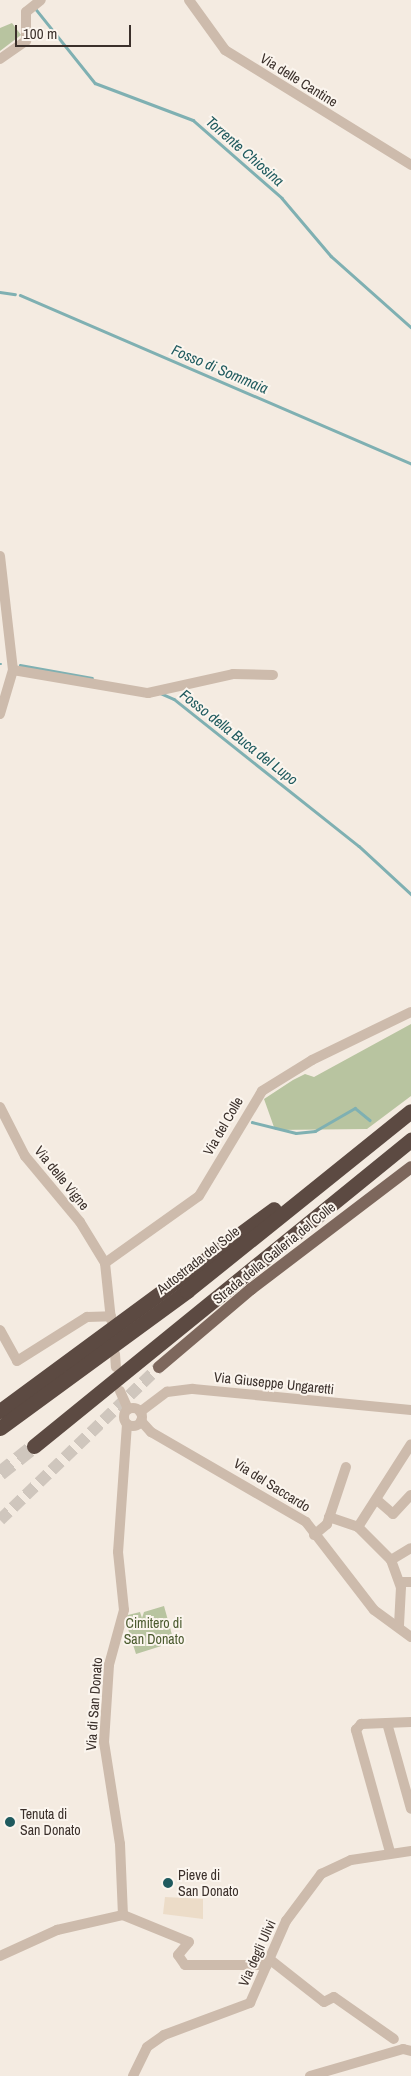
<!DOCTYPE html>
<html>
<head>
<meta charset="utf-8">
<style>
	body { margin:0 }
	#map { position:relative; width:411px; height:2076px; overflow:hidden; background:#f4ebe1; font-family:"Archivo Narrow",sans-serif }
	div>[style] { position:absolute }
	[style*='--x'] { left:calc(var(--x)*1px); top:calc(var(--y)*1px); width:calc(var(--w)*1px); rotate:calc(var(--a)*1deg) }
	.green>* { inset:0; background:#b8c4a0 }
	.plaza>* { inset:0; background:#ecdcc8 }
	.stream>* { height:2.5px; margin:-1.25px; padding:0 1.25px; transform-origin:1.25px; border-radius:1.25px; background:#7fb0b2 }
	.major-tunnel>* { height:12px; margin-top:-6px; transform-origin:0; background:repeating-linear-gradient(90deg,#cfc6bd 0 12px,transparent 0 18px) }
	.highway-tunnel>* { height:15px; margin-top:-7.5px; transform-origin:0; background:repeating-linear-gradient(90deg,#cfc6bd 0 15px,transparent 0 23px) }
	.minor>* { height:10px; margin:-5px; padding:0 5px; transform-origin:5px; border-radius:5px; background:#cdbbac }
	.minor>.ring { margin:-5px; padding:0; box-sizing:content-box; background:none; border:10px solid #cdbbac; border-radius:50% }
	.major>* { height:12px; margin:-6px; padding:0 6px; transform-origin:6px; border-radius:6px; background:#7d675c }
	.highway>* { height:15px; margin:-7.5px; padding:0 7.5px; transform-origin:7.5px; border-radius:7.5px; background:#5c4a42 }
	.dots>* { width:14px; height:14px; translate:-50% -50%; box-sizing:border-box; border:2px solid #fbf5ee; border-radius:50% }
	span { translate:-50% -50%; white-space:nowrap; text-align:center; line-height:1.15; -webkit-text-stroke:4px #fbf5ee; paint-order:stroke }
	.street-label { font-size:14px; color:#3b302b }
	.park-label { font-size:14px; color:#4a5a2e }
	.poi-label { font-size:14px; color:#3b302b }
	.left { translate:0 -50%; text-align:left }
	.water-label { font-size:15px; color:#1f5a5e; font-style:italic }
	.scale { position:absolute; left:15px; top:25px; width:116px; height:22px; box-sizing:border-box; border:2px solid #3b302b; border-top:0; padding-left:6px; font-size:15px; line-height:18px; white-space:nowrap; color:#3b302b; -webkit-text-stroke:4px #fbf5ee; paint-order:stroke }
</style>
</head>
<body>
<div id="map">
	<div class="green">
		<div style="clip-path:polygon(12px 23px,21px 35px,0 51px,0 28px)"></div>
		<div style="clip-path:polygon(411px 1024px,411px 1096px,367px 1129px,275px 1130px,264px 1099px,293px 1080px,305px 1074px,314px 1077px)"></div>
		<div style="clip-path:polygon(164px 1606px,174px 1642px,136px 1654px,124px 1616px,140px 1612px,142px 1618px,144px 1612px)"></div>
	</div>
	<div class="plaza">
		<div style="clip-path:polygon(165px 1897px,203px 1899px,203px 1919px,163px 1914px)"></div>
	</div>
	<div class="stream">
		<div style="--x:35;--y:8;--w:96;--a:51.3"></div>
		<div style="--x:95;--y:83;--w:105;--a:20.7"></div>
		<div style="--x:193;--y:120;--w:118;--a:41.2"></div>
		<div style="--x:282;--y:198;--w:76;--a:49.8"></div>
		<div style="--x:331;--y:256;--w:107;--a:41.6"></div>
		<div style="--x:0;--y:292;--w:15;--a:8"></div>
		<div style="--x:20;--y:295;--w:426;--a:23.3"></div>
		<div style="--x:0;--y:664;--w:1;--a:0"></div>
		<div style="--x:20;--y:665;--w:73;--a:10.2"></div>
		<div style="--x:160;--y:693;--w:15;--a:23"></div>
		<div style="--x:174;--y:699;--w:236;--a:38.5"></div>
		<div style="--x:359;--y:846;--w:71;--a:42.7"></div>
		<div style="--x:252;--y:1122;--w:45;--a:14"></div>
		<div style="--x:296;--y:1133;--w:19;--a:-6"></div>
		<div style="--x:315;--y:1131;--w:46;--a:-29.9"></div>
		<div style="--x:355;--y:1108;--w:19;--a:39"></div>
	</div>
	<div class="major-tunnel">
		<div style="--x:0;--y:1520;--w:221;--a:-43.9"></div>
	</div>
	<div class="highway-tunnel">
		<div style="--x:0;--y:1473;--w:43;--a:-38.5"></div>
	</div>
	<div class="minor">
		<div style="--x:189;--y:0;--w:62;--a:54.2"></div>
		<div style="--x:225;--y:50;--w:219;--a:31.7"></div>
		<div style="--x:0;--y:59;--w:32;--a:-35"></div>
		<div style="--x:26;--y:41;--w:29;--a:-90"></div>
		<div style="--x:26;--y:12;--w:19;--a:-39"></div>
		<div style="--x:0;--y:556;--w:115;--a:83.5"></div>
		<div style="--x:13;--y:670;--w:46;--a:106.5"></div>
		<div style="--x:13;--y:670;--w:137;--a:9.7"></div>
		<div style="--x:148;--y:693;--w:87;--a:-12.6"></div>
		<div style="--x:233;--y:674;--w:40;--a:1.4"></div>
		<div style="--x:0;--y:1107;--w:55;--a:63"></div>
		<div style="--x:25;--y:1156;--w:86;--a:50.2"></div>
		<div style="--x:80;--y:1222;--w:48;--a:58.6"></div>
		<div style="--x:105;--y:1263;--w:57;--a:84"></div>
		<div style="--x:105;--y:1263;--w:115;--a:-35.5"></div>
		<div style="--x:199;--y:1196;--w:122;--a:-59"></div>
		<div style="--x:262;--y:1091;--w:59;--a:-31.8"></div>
		<div style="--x:312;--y:1060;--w:110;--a:-25.9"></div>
		<div style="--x:0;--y:1330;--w:35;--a:61"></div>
		<div style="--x:17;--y:1361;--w:83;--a:-32.2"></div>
		<div style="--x:87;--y:1317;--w:24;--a:-2"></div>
		<div style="--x:115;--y:1354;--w:13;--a:86"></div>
		<div style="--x:120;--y:1391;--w:20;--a:66"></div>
		<div class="ring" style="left:124px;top:1408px;width:8px;height:8px"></div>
		<div style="--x:140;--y:1412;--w:34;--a:-37"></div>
		<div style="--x:167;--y:1392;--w:26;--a:-7"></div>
		<div style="--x:193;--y:1389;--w:219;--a:5.5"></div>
		<div style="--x:141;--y:1421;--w:15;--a:48"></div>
		<div style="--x:151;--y:1432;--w:179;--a:30.1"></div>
		<div style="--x:306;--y:1522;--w:111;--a:52.3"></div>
		<div style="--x:374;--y:1610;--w:46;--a:36.1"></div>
		<div style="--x:127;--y:1424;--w:128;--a:94"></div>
		<div style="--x:118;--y:1552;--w:58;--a:84.1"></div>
		<div style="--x:124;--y:1610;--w:57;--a:105.3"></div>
		<div style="--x:109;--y:1665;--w:77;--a:93.7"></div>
		<div style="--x:104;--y:1742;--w:103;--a:81.1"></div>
		<div style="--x:120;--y:1844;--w:71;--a:87.6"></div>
		<div style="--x:123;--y:1915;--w:71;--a:22.2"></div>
		<div style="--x:189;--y:1942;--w:17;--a:130"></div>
		<div style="--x:178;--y:1955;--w:12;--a:55"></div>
		<div style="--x:185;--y:1965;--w:82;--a:0"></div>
		<div style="--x:377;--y:1500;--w:21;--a:41"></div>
		<div style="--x:393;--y:1514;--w:26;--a:-47"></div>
		<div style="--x:329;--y:1517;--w:31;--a:19"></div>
		<div style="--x:358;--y:1527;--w:47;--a:45"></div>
		<div style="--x:391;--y:1560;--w:29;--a:70"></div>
		<div style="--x:401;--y:1587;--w:39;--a:93"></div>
		<div style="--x:358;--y:1527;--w:98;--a:-57.4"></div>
		<div style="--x:314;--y:1535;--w:17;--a:-40"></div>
		<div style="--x:327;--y:1524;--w:60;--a:-71.6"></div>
		<div style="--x:391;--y:1560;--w:23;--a:-31"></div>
		<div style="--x:400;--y:1582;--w:11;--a:0"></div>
		<div style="--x:387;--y:1723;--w:89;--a:74.4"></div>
		<div style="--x:390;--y:1852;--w:127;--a:-105.6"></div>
		<div style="--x:356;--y:1730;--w:8;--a:-50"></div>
		<div style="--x:361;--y:1724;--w:50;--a:-2.3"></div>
		<div style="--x:0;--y:1956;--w:63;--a:-24.5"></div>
		<div style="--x:57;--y:1930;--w:68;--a:-12.8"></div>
		<div style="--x:268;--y:1958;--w:71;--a:38.2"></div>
		<div style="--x:324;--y:2002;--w:11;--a:-27"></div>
		<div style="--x:334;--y:1997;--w:73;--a:35"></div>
		<div style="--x:133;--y:2076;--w:32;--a:-64"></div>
		<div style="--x:147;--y:2047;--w:21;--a:-35"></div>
		<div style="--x:164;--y:2035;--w:92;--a:-20.4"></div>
		<div style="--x:250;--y:2003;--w:90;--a:-66.3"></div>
		<div style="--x:286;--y:1921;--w:59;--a:-53.3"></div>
		<div style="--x:321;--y:1874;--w:33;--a:-25"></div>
		<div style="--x:351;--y:1860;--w:61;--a:-8.5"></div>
		<div style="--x:310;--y:2076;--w:97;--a:-16.2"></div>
		<div style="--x:403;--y:2049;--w:8;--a:14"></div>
	</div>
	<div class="major">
		<div style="--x:159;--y:1367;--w:121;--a:-40.3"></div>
		<div style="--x:251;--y:1289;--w:201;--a:-37.3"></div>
	</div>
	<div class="highway">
		<div style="--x:0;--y:1411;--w:340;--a:-36.4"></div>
		<div style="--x:0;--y:1428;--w:232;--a:-36.2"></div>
		<div style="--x:187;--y:1291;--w:287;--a:-38.8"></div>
		<div style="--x:34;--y:1446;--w:486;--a:-39.1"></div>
	</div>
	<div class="dots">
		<div style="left:10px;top:1822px;background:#1f5a5e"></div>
		<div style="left:168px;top:1883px;background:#1f5a5e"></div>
	</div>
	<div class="street-label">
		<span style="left:299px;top:80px;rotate:32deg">Via delle Cantine</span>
		<span style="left:223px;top:1126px;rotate:-60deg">Via del Colle</span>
		<span style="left:62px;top:1178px;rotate:51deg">Via delle Vigne</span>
		<span style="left:274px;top:1253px;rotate:-39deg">Strada della Galleria del Colle</span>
		<span style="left:198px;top:1260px;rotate:-38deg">Autostrada del Sole</span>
		<span style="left:274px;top:1383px;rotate:6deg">Via Giuseppe Ungaretti</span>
		<span style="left:272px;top:1485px;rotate:32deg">Via del Saccardo</span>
		<span style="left:94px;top:1704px;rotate:-86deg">Via di San Donato</span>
		<span style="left:257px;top:1953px;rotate:-66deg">Via degli Ulivi</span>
	</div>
	<div class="park-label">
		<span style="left:154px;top:1631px">Cimitero di<br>San Donato</span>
	</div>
	<div class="poi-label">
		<span class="left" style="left:20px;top:1822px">Tenuta di<br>San Donato</span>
		<span class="left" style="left:178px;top:1883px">Pieve di<br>San Donato</span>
	</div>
	<div class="water-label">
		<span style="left:245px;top:151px;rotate:41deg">Torrente Chiosina</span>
		<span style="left:220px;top:369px;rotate:23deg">Fosso di Sommaia</span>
		<span style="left:239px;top:737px;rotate:38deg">Fosso della Buca del Lupo</span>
	</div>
	<div class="scale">100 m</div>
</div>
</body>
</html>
